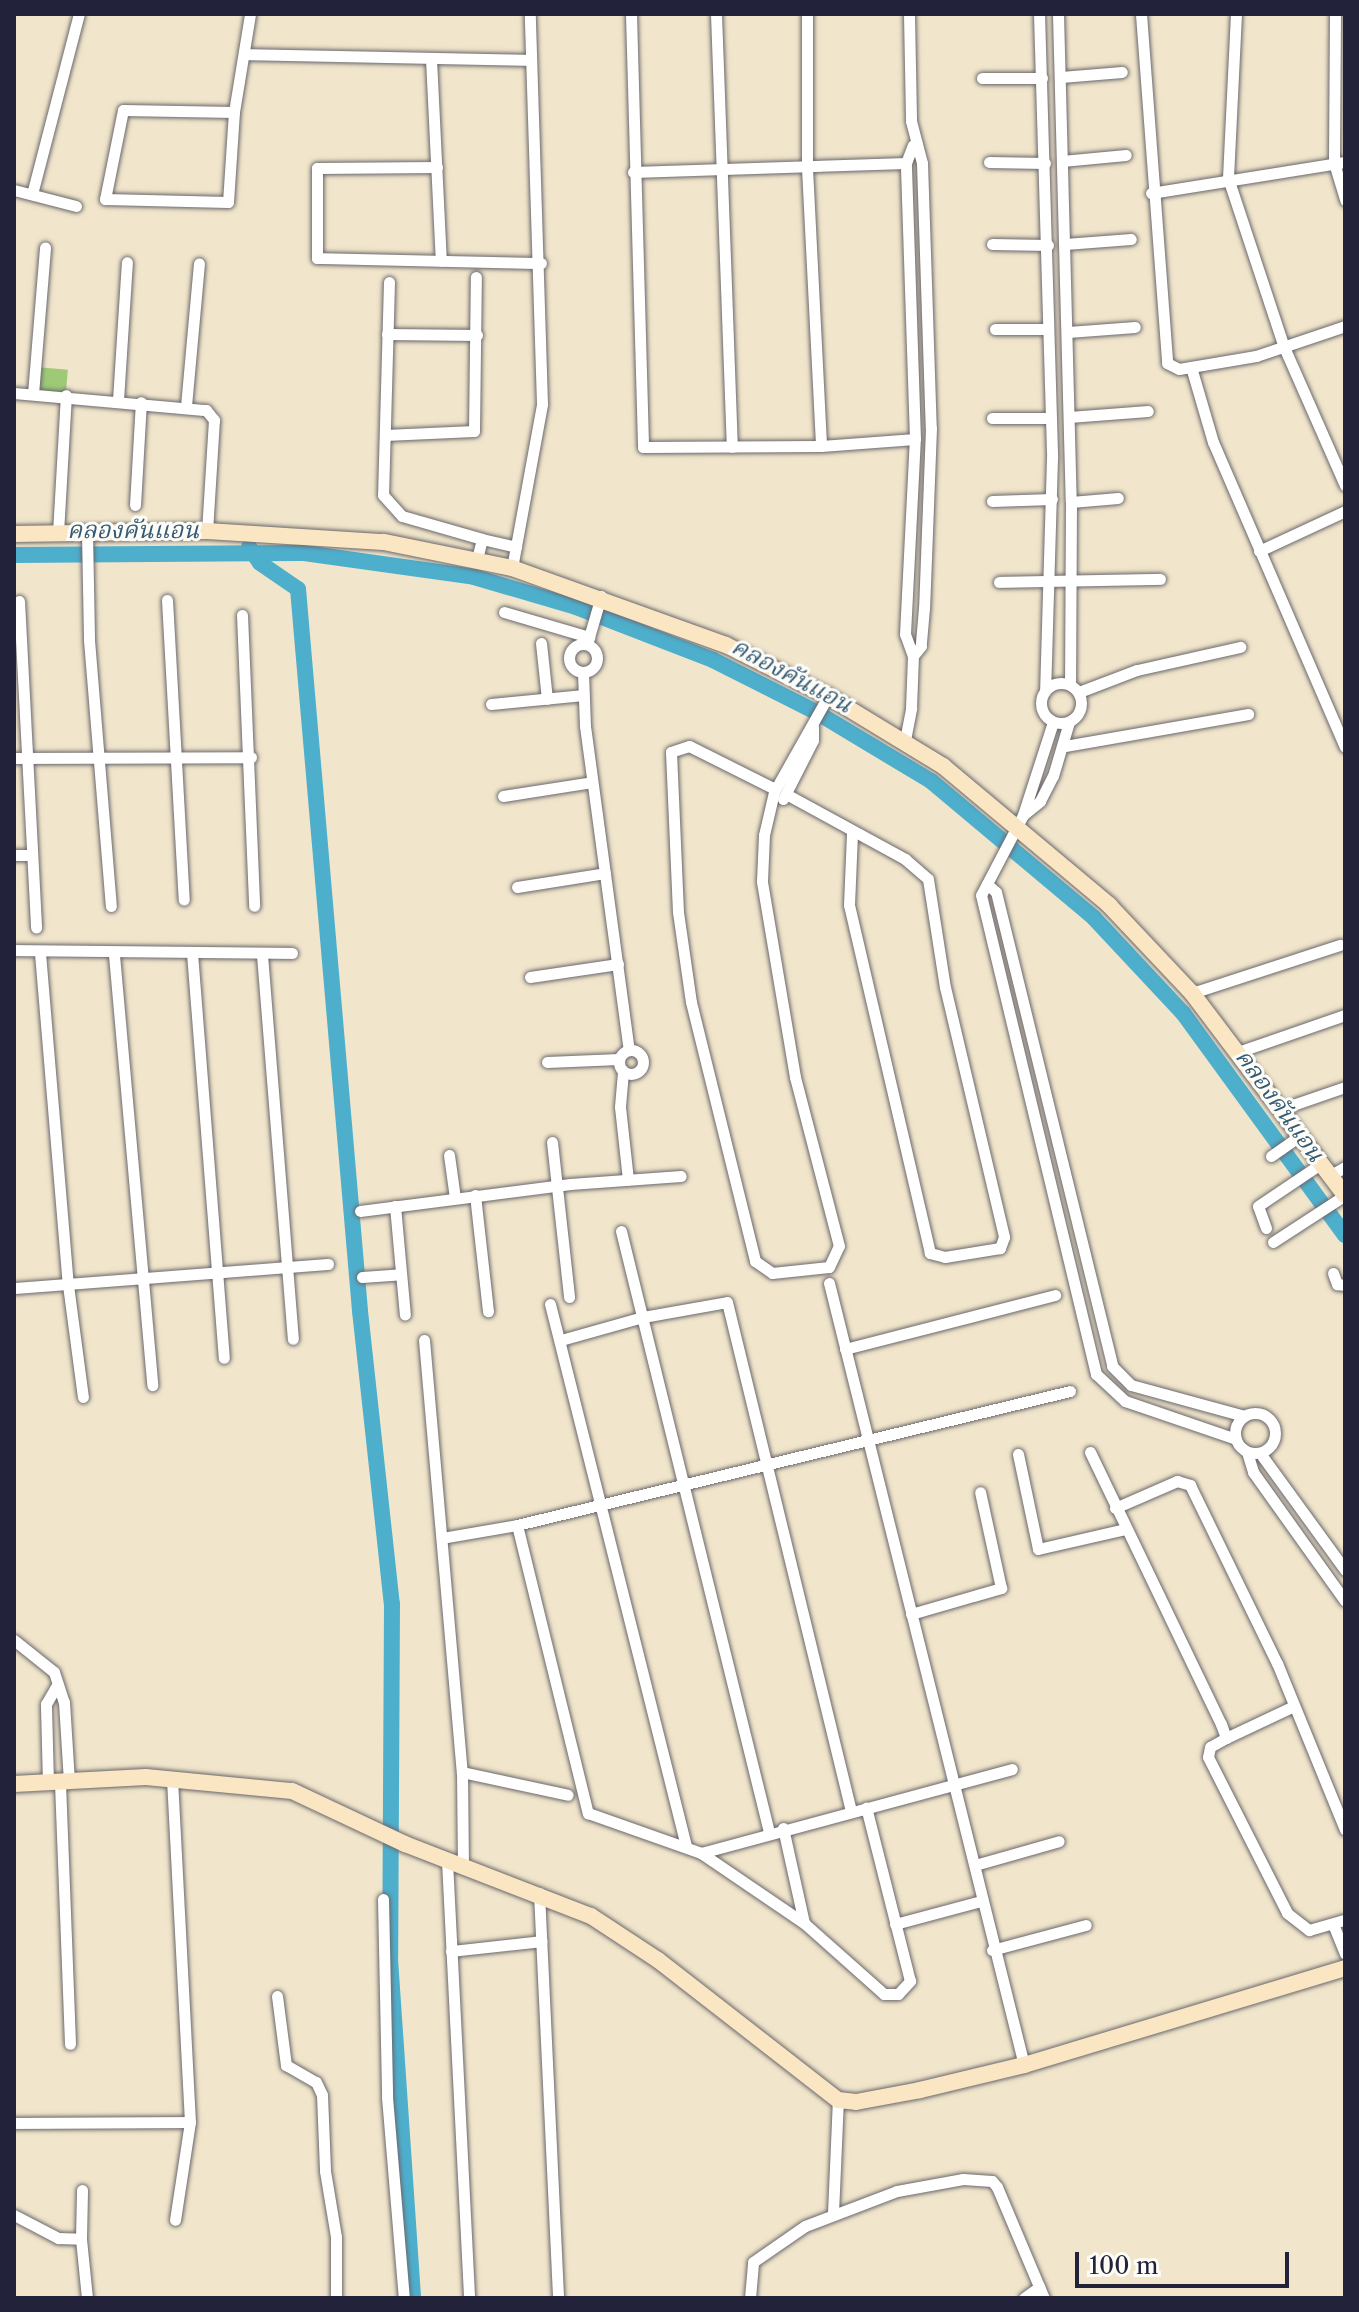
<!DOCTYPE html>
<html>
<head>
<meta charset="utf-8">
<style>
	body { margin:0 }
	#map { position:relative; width:1359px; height:2312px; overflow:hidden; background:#f1e6cb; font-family:"Libre Caslon Text","Noto Serif Thai",serif }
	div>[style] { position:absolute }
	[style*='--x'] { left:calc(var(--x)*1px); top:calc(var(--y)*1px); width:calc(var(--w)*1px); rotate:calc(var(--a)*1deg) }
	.green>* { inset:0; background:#9eca77; transform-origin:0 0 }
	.canal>* { height:16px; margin:-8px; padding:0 8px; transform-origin:8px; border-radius:8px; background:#4eafcd }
	.roads { filter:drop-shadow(0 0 2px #6a676d) drop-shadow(0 0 2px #6a676d) }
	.street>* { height:11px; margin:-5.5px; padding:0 5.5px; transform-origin:5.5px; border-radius:5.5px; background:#fff }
	.street>.ring { margin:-5.5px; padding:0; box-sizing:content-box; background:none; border:11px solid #fff; border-radius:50% }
	.secondary>* { height:16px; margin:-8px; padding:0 8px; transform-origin:8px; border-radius:8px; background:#fbe6c4 }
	span { translate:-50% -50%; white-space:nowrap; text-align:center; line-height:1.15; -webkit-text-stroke:6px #fdfcf7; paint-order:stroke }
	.water-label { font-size:24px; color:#345a75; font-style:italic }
	.frame { position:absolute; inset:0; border:16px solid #22223b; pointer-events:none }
	.scale { position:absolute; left:1075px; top:2252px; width:214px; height:36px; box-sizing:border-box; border:4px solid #22223b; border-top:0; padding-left:10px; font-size:24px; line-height:28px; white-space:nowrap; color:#22223b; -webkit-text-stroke:6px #fdfcf7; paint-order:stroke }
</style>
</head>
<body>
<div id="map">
	<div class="green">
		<div style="left:36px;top:367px;width:32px;height:27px;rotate:5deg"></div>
	</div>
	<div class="canal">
		<div style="--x:249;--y:547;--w:19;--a:55"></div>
		<div style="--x:260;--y:563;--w:46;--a:34.4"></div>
		<div style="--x:298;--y:589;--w:725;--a:85.09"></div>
		<div style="--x:360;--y:1311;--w:295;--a:83.8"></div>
		<div style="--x:392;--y:1604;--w:355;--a:90.3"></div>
		<div style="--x:390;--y:1959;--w:340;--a:86.1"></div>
		<div style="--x:14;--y:555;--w:290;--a:-0.4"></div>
		<div style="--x:304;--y:553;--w:172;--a:8"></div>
		<div style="--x:474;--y:577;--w:106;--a:16.4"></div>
		<div style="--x:576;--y:607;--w:147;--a:21.1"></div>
		<div style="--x:713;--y:660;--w:115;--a:26.8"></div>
		<div style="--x:816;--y:712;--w:134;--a:31"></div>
		<div style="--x:931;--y:781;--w:213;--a:40"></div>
		<div style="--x:1094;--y:918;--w:130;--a:46.9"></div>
		<div style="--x:1183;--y:1013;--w:275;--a:53.9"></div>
	</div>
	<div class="roads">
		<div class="street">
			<div style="--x:631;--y:14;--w:433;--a:88.4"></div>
			<div style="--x:643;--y:447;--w:178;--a:-0.3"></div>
			<div style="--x:821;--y:446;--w:94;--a:-4.3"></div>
			<div style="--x:716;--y:14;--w:433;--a:87.9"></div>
			<div style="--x:807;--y:14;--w:154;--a:90"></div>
			<div style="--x:807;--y:168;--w:278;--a:87.1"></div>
			<div style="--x:909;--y:14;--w:107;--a:88.9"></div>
			<div style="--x:911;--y:121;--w:43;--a:75.3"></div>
			<div style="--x:922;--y:163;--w:265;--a:88.1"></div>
			<div style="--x:931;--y:428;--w:180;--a:92.2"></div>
			<div style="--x:924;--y:608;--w:38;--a:95"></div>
			<div style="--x:921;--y:646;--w:13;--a:129"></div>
			<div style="--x:1039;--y:14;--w:444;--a:88.3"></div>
			<div style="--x:1052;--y:458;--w:233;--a:91.7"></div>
			<div style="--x:1058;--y:14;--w:488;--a:88.5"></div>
			<div style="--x:1071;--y:502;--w:182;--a:90.3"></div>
			<div style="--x:1141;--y:14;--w:350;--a:85.7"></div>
			<div style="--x:1167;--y:363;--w:13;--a:27"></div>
			<div style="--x:1179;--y:369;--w:78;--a:-9.6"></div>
			<div style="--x:1256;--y:356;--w:94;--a:-18.6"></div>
			<div style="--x:1236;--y:14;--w:164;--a:92.8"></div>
			<div style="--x:1228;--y:178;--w:178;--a:71.7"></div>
			<div style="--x:1284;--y:347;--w:151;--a:66.2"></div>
			<div style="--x:1335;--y:14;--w:149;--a:90.4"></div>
			<div style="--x:1334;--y:163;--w:39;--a:73"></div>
			<div style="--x:244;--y:54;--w:286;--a:1.2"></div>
			<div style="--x:431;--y:59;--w:202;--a:87.2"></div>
			<div style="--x:1061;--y:77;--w:61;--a:-4.7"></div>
			<div style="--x:982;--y:78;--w:60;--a:0"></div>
			<div style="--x:234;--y:112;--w:111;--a:-179"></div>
			<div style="--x:123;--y:110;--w:91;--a:101.4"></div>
			<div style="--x:105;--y:199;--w:123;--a:1.4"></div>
			<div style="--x:228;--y:202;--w:90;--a:-86.2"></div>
			<div style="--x:234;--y:112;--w:99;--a:-80.7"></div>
			<div style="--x:1062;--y:161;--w:64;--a:-5.4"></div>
			<div style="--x:989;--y:162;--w:56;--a:1"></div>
			<div style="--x:437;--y:167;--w:120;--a:179.5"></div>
			<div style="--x:317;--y:168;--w:90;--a:90"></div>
			<div style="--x:317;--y:258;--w:224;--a:1.3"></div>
			<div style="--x:633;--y:172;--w:273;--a:-1.9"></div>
			<div style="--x:14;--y:190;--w:64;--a:14.5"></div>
			<div style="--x:1151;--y:193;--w:196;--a:-9.1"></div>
			<div style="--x:32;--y:194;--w:186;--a:-75.4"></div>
			<div style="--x:992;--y:244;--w:56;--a:1"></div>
			<div style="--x:1065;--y:244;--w:66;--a:-4.3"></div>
			<div style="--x:389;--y:282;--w:213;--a:91.6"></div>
			<div style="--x:383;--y:495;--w:28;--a:48"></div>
			<div style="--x:402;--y:516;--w:83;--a:16"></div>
			<div style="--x:482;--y:539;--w:21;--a:104"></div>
			<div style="--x:995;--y:329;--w:53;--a:0"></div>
			<div style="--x:1068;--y:332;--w:67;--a:-4.3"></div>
			<div style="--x:387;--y:334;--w:90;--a:0.6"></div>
			<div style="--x:1191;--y:367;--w:78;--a:73.7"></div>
			<div style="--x:1213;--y:442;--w:332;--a:66.6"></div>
			<div style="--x:14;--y:393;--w:193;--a:5.1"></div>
			<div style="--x:206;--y:410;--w:13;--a:51"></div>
			<div style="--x:214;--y:420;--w:111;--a:93.6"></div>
			<div style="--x:33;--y:394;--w:147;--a:-85.3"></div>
			<div style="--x:118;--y:400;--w:138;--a:-86.3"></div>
			<div style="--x:186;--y:406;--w:143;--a:-84.8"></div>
			<div style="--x:1069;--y:417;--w:79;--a:-4.3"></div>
			<div style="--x:992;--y:418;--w:58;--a:0"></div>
			<div style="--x:385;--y:435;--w:89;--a:-2.6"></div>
			<div style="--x:474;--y:431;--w:154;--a:-89.3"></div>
			<div style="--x:992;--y:501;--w:60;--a:-1.9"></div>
			<div style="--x:1071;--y:502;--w:47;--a:-4.9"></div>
			<div style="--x:135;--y:505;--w:103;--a:-86.7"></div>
			<div style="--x:58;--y:533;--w:138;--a:-86.7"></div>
			<div style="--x:87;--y:533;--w:107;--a:88.9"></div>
			<div style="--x:89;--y:640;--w:267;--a:85.3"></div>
			<div style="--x:482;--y:539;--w:35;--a:13"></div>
			<div style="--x:1259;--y:551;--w:95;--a:-24.9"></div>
			<div style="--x:512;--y:568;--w:167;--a:-79.6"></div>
			<div style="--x:542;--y:404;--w:390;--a:-91.8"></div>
			<div style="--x:999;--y:582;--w:161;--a:-1.1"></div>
			<div style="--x:167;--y:600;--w:300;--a:86.8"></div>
			<div style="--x:19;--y:601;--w:327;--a:87"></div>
			<div style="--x:504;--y:612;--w:89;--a:16.4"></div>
			<div style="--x:242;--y:615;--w:291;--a:87.6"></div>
			<div style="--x:541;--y:643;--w:56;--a:83.9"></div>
			<div style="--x:587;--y:644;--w:50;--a:-73.7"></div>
			<div class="ring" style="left:569px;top:644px;width:17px;height:17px"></div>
			<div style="--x:583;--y:672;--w:54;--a:87.9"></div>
			<div style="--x:585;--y:726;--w:327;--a:82.3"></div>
			<div class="ring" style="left:1041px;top:683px;width:29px;height:29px"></div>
			<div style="--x:1079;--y:692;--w:62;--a:-20.8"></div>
			<div style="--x:1137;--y:670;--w:106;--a:-12.6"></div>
			<div style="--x:491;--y:704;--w:93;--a:-5.5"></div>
			<div style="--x:1053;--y:722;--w:98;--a:107.9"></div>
			<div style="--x:1023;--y:815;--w:90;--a:117.7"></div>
			<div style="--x:981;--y:895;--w:493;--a:76.5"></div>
			<div style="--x:1096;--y:1374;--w:40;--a:43"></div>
			<div style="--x:1125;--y:1401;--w:117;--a:18.9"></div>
			<div style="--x:905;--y:740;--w:33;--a:-79"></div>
			<div style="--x:911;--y:708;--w:52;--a:-87.8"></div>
			<div style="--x:913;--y:656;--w:23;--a:-110"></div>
			<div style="--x:905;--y:634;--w:195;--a:-87.1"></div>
			<div style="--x:915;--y:439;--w:276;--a:-91.9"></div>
			<div style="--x:906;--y:163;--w:19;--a:-69"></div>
			<div style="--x:1065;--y:746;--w:186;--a:-9.9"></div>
			<div style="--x:14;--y:758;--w:237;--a:-0.2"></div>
			<div style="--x:775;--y:789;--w:96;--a:-153.4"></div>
			<div style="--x:689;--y:746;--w:19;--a:162"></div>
			<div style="--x:671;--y:752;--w:160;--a:87.5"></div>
			<div style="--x:678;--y:912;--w:91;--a:81.8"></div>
			<div style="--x:691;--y:1002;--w:267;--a:76.1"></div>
			<div style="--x:755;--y:1261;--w:21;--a:35"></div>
			<div style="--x:772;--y:1273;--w:57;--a:-6"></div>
			<div style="--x:829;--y:1267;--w:23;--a:-65"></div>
			<div style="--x:839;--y:1246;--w:175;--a:-104.6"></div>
			<div style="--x:795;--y:1077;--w:199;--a:-99.6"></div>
			<div style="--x:762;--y:881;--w:46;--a:-87.5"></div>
			<div style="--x:764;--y:835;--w:44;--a:-76.9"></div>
			<div style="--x:774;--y:792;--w:110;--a:-60.6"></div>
			<div style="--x:786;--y:794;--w:136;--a:28.6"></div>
			<div style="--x:905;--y:859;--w:30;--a:41"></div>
			<div style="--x:928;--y:879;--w:109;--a:81.1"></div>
			<div style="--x:945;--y:987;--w:257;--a:76.7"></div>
			<div style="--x:1004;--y:1237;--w:12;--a:110"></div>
			<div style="--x:1000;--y:1248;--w:56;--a:170.7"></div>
			<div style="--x:945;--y:1257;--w:16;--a:-165"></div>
			<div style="--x:930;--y:1253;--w:357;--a:-103.1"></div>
			<div style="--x:849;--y:905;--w:72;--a:-87.6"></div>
			<div style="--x:503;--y:796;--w:90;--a:-8.9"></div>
			<div style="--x:783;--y:799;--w:66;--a:-63"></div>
			<div style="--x:813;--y:740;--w:13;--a:-90"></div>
			<div style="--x:1023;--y:815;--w:22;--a:-39"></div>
			<div style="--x:1040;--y:801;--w:28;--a:-63"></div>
			<div style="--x:1053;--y:776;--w:56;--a:-73.5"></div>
			<div style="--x:14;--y:855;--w:17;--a:0"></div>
			<div style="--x:987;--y:884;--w:12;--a:42"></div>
			<div style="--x:996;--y:892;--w:488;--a:76.2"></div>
			<div style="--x:1112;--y:1366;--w:27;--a:45"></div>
			<div style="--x:1131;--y:1385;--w:117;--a:15.3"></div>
			<div style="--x:517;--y:887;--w:89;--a:-9"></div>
			<div style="--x:14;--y:950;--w:278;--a:0.6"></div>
			<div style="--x:40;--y:953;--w:333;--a:85.2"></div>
			<div style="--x:68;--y:1285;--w:113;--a:82.4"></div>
			<div style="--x:192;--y:953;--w:406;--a:85.5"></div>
			<div style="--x:114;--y:955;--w:432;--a:84.9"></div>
			<div style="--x:262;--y:955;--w:385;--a:85.4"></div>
			<div style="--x:530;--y:977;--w:89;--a:-8.4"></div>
			<div style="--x:1192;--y:993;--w:156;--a:-18"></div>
			<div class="ring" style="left:619px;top:1050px;width:13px;height:13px"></div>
			<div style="--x:1238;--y:1052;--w:113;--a:-19.1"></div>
			<div style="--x:547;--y:1062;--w:72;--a:-2.4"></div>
			<div style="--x:623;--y:1072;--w:35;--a:95"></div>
			<div style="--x:620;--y:1107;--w:73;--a:83.7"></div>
			<div style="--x:1281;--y:1109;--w:68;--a:-19"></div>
			<div style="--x:552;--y:1142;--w:156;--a:83.7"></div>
			<div style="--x:449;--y:1155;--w:43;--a:82.1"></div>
			<div style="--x:1271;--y:1156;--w:37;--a:-35"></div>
			<div style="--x:1331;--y:1175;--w:16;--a:-30"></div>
			<div style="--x:475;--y:1195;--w:117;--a:83.6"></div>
			<div style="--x:395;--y:1206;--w:109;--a:84.8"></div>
			<div style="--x:360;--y:1211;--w:212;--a:-7.3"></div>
			<div style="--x:570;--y:1184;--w:111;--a:-4.1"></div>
			<div style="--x:1266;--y:1228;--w:23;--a:-110"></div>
			<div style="--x:1258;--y:1206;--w:77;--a:-33.9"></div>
			<div style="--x:621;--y:1231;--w:619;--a:76.17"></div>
			<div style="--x:1273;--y:1242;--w:86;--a:-33.1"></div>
			<div style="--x:1333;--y:1273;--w:12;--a:70"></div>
			<div style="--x:1337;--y:1284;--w:8;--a:7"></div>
			<div style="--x:362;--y:1277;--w:39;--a:-4"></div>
			<div style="--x:829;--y:1283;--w:806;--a:76"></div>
			<div style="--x:14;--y:1288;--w:315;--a:-4.4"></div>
			<div style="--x:550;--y:1304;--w:559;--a:75.91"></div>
			<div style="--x:424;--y:1340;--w:434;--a:85"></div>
			<div style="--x:462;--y:1772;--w:93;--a:89.4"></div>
			<div style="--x:561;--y:1340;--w:85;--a:-15.7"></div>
			<div style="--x:643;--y:1317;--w:85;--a:-10.1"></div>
			<div style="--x:727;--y:1302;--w:524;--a:76.31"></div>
			<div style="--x:845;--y:1349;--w:217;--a:-14.4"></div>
			<div class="ring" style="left:1235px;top:1413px;width:29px;height:29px"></div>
			<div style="--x:1090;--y:1452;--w:302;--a:64.3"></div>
			<div style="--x:1221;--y:1724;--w:15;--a:70"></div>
			<div style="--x:1226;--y:1738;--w:18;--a:151"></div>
			<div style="--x:1210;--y:1747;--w:10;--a:101"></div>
			<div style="--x:1208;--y:1757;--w:175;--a:63.1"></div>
			<div style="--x:1287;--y:1913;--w:28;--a:38"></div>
			<div style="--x:1309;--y:1930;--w:37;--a:-16"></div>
			<div style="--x:1247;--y:1452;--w:21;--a:73"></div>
			<div style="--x:1253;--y:1472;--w:158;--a:54.5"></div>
			<div style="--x:1260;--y:1453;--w:145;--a:54"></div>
			<div style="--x:1018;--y:1454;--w:97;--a:78.1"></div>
			<div style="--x:1038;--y:1549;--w:89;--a:-12.9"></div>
			<div style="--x:1115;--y:1508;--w:68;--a:-23.5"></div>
			<div style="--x:1177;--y:1481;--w:14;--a:17"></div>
			<div style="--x:1190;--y:1485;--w:198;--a:64"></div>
			<div style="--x:1277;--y:1663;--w:180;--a:67.8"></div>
			<div style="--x:517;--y:1525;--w:297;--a:76.2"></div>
			<div style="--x:588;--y:1813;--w:120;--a:19.5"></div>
			<div style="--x:701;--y:1853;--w:125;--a:34.2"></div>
			<div style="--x:804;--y:1923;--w:107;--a:41.6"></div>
			<div style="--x:884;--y:1994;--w:14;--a:0"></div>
			<div style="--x:898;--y:1994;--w:18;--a:-47"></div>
			<div style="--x:910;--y:1981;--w:179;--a:-104.2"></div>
			<div style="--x:442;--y:1538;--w:76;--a:-9.8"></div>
			<div style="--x:517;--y:1525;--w:569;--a:-13.62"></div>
			<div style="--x:911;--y:1614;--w:94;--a:-16.1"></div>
			<div style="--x:1001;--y:1588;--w:98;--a:-102.3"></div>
			<div style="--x:14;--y:1640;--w:51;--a:38.7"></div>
			<div style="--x:54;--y:1672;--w:32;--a:72"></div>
			<div style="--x:64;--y:1702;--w:80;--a:86.4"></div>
			<div style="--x:1226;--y:1738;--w:75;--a:-25.2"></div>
			<div style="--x:462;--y:1772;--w:108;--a:12.2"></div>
			<div style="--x:172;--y:1779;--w:343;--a:87"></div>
			<div style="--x:190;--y:2122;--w:99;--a:98.7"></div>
			<div style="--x:48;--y:1783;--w:79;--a:-91.5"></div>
			<div style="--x:46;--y:1704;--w:20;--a:-60"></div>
			<div style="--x:60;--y:1783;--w:261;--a:87.8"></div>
			<div style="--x:783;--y:1828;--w:97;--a:77.5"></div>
			<div style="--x:701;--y:1853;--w:322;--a:-15.1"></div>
			<div style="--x:447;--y:1861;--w:438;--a:87.1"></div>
			<div style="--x:975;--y:1865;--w:87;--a:-15.9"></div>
			<div style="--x:539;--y:1893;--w:405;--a:87.3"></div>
			<div style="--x:383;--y:1899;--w:198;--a:88.8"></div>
			<div style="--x:387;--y:2097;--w:202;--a:85.2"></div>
			<div style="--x:895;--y:1924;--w:89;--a:-15"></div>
			<div style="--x:1333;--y:1924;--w:32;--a:68"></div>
			<div style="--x:992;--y:1950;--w:97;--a:-14.9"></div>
			<div style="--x:451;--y:1951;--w:91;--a:-6.3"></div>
			<div style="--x:277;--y:1996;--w:70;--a:82.6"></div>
			<div style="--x:286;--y:2065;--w:34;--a:30"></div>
			<div style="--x:316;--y:2082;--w:14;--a:65"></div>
			<div style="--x:322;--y:2095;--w:76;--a:87.7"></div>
			<div style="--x:325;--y:2171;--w:67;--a:80.5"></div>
			<div style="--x:336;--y:2237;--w:61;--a:90"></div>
			<div style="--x:14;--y:2123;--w:176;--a:-0.3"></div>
			<div style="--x:833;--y:2213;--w:113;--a:-87.5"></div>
			<div style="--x:14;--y:2215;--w:50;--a:27.6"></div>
			<div style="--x:58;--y:2238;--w:23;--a:2"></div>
			<div style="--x:81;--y:2239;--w:59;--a:84.2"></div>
			<div style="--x:81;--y:2239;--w:49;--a:-88.8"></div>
			<div style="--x:750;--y:2298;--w:36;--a:-85"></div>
			<div style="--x:753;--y:2262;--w:63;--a:-34.7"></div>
			<div style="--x:805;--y:2226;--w:98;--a:-20.8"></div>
			<div style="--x:897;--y:2191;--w:67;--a:-10.3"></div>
			<div style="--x:963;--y:2179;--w:29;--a:4"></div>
			<div style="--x:992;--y:2181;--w:8;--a:50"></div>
			<div style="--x:997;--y:2187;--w:121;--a:67.1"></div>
			<div style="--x:1024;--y:2298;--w:19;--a:-36"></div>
		</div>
		<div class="secondary">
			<div style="--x:14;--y:534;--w:193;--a:-0.9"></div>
			<div style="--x:207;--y:531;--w:177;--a:3.6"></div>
			<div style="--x:384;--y:542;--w:131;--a:11.5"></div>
			<div style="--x:512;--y:568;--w:227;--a:19.8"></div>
			<div style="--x:726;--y:645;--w:114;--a:26.6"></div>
			<div style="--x:828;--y:696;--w:135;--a:31.3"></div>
			<div style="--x:943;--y:766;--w:217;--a:39.9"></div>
			<div style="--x:1109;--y:905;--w:121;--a:46.7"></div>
			<div style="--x:1192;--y:993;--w:253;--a:52.9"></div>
			<div style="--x:14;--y:1784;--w:132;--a:-3"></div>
			<div style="--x:146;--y:1777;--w:147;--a:5.5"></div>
			<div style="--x:292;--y:1791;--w:125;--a:25.1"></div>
			<div style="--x:405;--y:1844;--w:199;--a:21.2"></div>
			<div style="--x:591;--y:1916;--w:80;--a:33.3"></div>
			<div style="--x:658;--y:1960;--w:228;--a:37.9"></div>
			<div style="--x:838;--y:2100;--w:18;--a:6"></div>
			<div style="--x:856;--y:2102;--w:65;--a:-10.6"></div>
			<div style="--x:920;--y:2090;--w:107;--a:-13.5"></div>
			<div style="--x:1024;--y:2065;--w:335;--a:-16.8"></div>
		</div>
	</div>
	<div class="water-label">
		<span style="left:133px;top:530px">คลองคันแอน</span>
		<span style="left:792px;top:675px;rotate:28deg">คลองคันแอน</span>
		<span style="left:1280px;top:1105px;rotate:54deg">คลองคันแอน</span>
	</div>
	<div class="frame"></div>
	<div class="scale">100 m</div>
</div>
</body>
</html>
